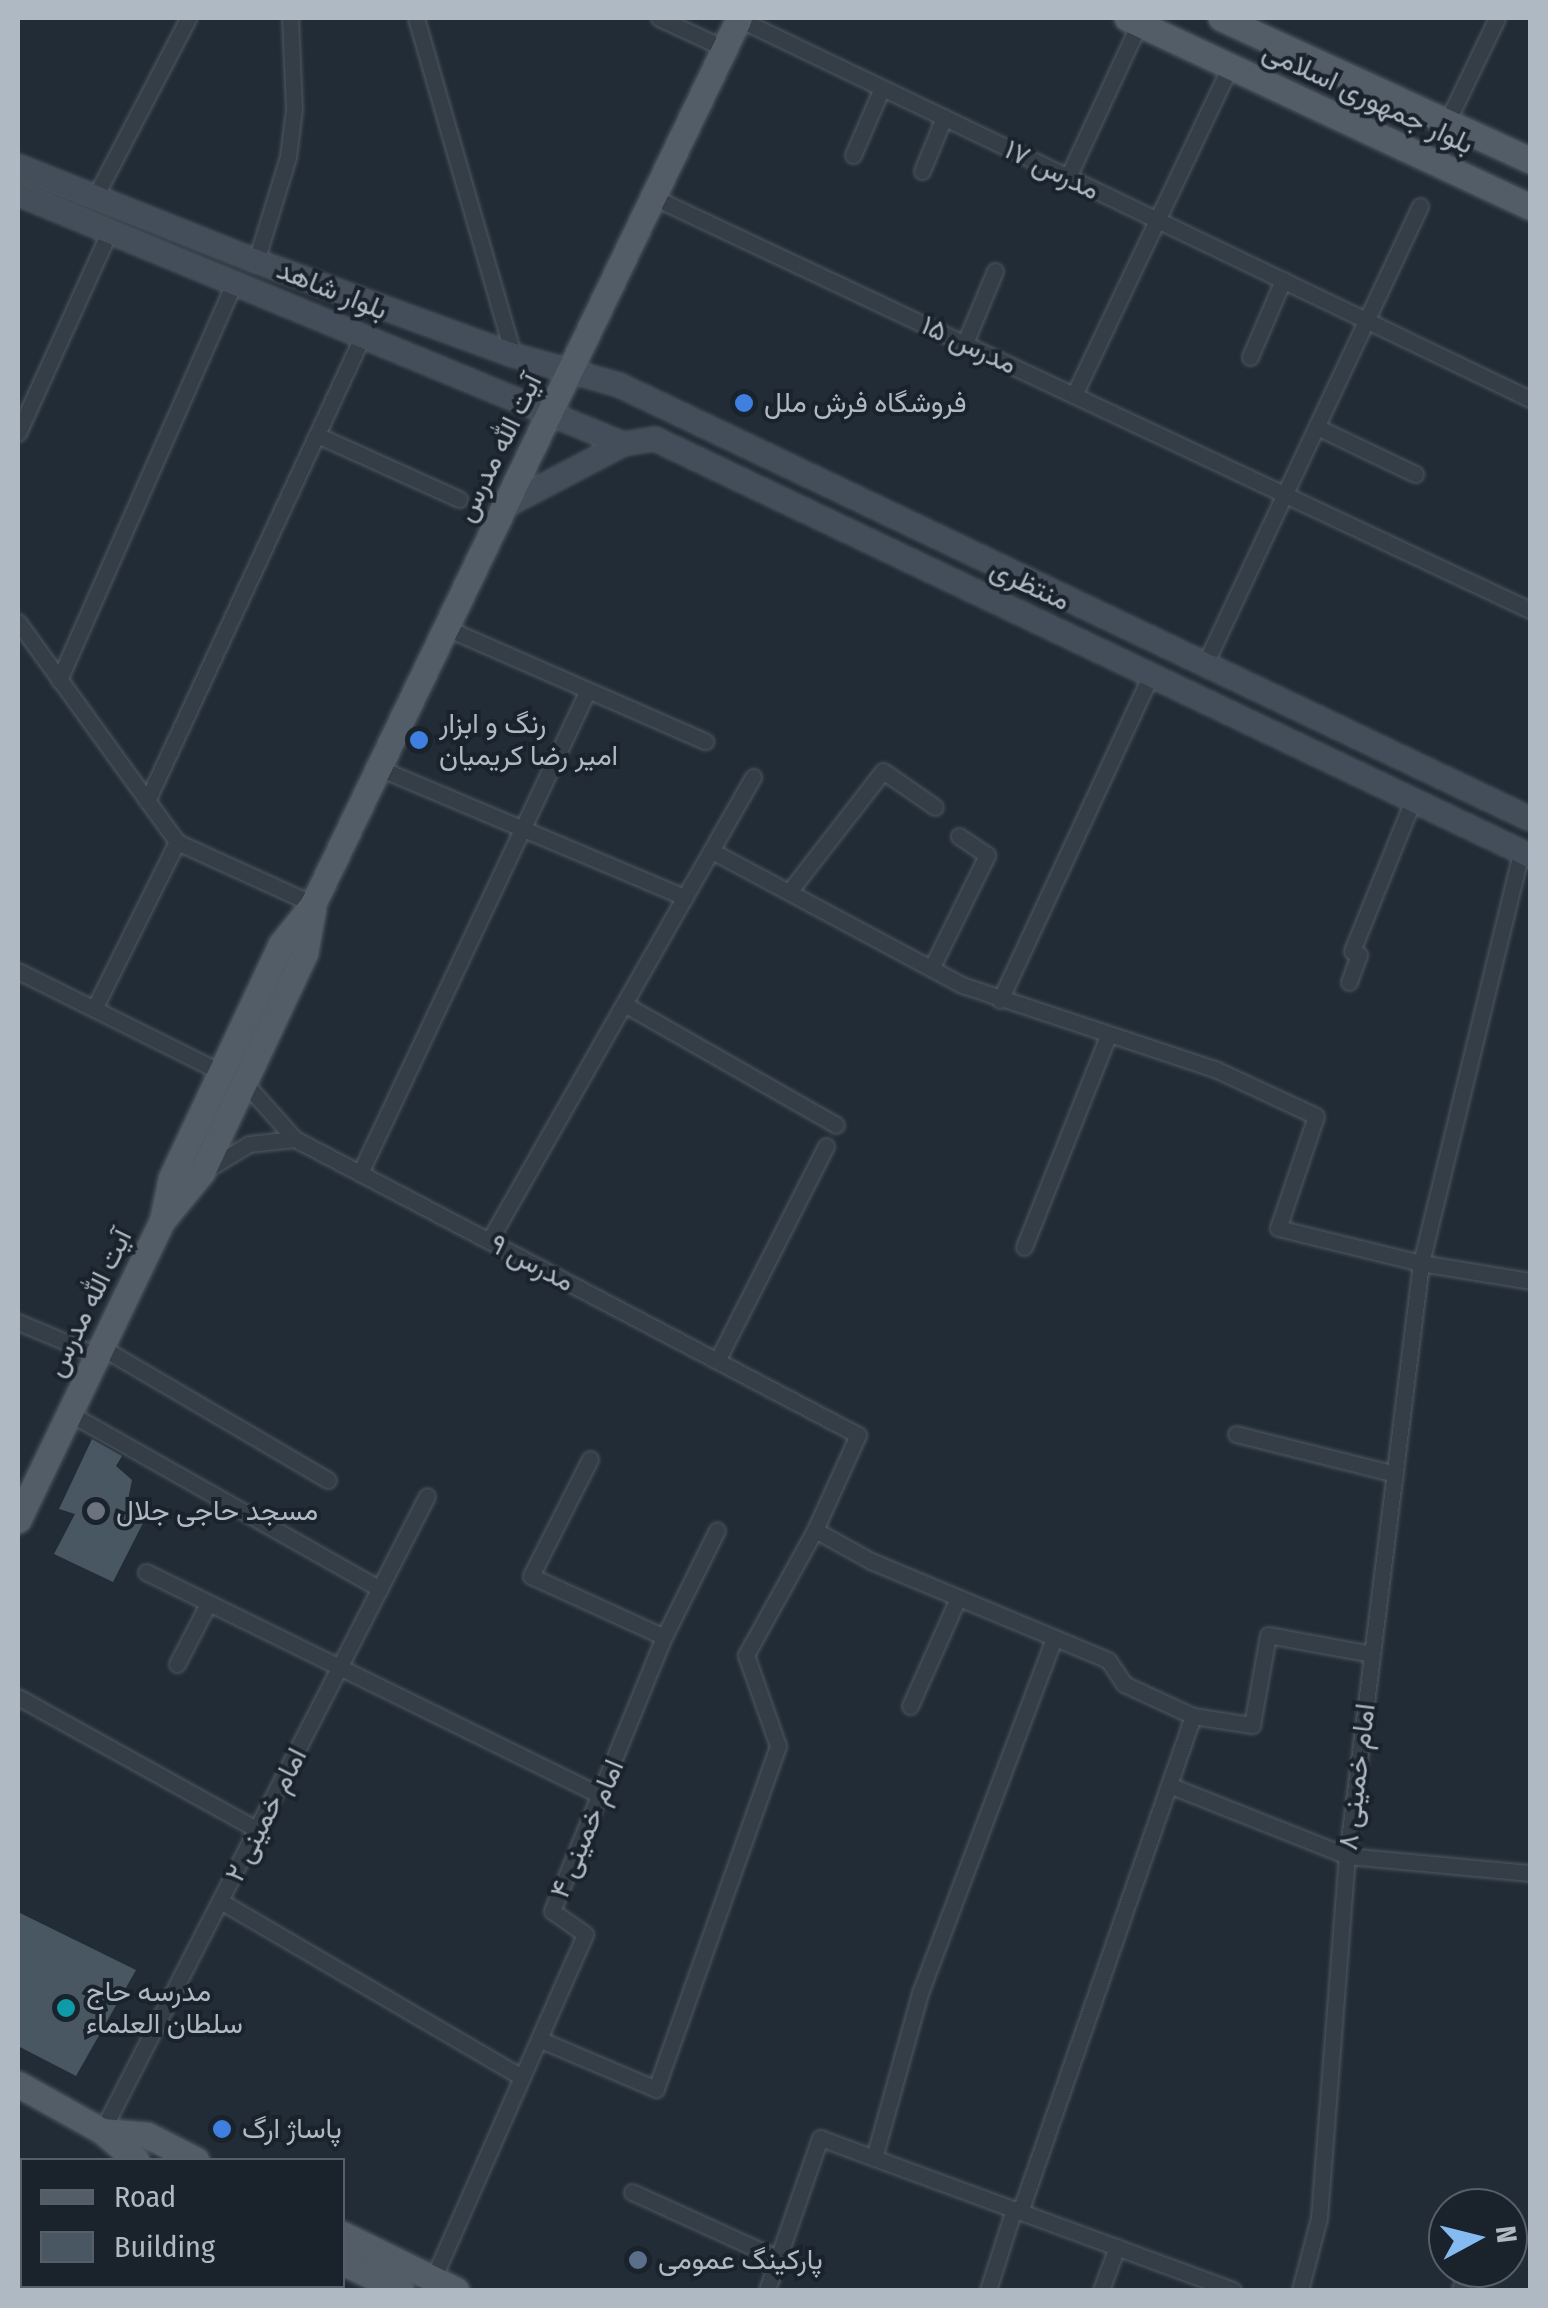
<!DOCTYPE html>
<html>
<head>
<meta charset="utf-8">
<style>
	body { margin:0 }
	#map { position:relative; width:1548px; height:2308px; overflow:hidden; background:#212c36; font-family:"Fira Sans Condensed",Vazirmatn,sans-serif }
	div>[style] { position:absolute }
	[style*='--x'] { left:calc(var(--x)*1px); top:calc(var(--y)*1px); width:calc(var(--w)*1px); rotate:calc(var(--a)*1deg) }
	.building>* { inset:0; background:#495762 }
	.roads { filter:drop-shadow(0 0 2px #4f5962) drop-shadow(0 0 2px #4f5962) }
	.street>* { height:15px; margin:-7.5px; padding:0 7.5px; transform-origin:7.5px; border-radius:7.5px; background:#353e47 }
	.secondary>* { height:22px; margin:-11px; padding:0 11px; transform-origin:11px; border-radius:11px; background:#434e5a }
	.primary>* { height:25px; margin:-12.5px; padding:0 12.5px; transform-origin:12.5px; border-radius:12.5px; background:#535d67 }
	.dots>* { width:28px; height:28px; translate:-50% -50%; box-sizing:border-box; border:5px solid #1a232c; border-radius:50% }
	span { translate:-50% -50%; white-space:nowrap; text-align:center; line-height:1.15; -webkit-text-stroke:8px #1a232c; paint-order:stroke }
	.street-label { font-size:28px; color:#afb9c4 }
	.poi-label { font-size:28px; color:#afb9c4 }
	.left { translate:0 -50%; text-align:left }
	.frame { position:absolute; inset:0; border:20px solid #afb9c4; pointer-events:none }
	.legend { position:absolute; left:20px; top:2158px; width:325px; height:130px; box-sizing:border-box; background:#1a232c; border:2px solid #565f69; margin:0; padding:12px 18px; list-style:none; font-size:30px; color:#afb9c4 }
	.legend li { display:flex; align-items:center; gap:20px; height:50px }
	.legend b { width:50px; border:2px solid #565f69 }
	.north { position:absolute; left:1428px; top:2188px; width:100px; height:100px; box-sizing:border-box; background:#1a232c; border:2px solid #565f69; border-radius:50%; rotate:83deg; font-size:28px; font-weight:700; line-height:40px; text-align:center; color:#afb9c4 }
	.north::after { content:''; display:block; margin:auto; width:35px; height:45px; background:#86bbf2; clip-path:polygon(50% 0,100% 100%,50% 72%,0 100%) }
</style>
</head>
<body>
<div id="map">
	<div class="building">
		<div style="clip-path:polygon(92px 1439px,122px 1456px,116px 1466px,132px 1480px,125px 1514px,144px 1521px,113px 1582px,54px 1554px,75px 1514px,59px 1509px)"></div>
		<div style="clip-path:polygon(18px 1912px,136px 1970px,76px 2076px,18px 2046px)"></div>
	</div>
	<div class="roads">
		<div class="street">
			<div style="--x:416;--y:18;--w:351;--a:73.9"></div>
			<div style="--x:659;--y:18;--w:72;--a:24.8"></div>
			<div style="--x:739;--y:19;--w:878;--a:25.66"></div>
			<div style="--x:1447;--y:122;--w:115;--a:-64.3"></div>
			<div style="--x:853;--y:155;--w:73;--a:-66.6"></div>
			<div style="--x:922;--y:171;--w:58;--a:-67.8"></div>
			<div style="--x:1068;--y:177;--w:169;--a:-65.1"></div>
			<div style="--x:95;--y:197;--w:202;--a:-62.5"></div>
			<div style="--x:653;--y:197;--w:969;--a:25.22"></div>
			<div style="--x:256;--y:261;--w:109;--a:-72.9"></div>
			<div style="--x:288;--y:157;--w:48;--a:-82.9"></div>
			<div style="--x:294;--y:109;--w:91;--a:-92.5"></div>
			<div style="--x:965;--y:343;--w:78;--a:-67.4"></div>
			<div style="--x:1250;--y:357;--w:84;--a:-66.8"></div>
			<div style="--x:1074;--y:395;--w:364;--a:-64.6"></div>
			<div style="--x:1317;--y:427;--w:109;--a:25.6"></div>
			<div style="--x:18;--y:433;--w:221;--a:-65.6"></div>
			<div style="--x:317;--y:435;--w:156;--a:24.3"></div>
			<div style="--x:18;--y:622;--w:271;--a:54.1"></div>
			<div style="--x:177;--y:842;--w:149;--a:24.5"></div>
			<div style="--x:446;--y:628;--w:283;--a:23.6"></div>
			<div style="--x:1205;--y:664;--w:506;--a:-64.85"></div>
			<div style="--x:59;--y:680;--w:434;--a:-66.2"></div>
			<div style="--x:379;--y:768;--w:332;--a:22.9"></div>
			<div style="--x:147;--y:801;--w:514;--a:-65.13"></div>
			<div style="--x:712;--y:851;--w:284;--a:28.2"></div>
			<div style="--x:962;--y:985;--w:267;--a:18.4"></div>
			<div style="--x:1215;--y:1069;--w:111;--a:25"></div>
			<div style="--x:1316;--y:1116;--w:118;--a:108.7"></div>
			<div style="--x:1278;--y:1228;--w:147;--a:13.8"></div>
			<div style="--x:1421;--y:1263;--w:110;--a:9.4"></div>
			<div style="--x:789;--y:892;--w:153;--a:-52.2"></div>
			<div style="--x:883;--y:771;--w:63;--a:34.7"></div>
			<div style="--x:932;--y:967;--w:125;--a:-63.8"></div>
			<div style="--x:987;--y:855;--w:34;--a:-146"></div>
			<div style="--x:18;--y:971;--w:227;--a:26.5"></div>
			<div style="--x:1349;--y:982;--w:29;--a:-70"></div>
			<div style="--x:1359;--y:955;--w:8;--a:-150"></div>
			<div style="--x:1352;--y:951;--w:163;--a:-68"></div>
			<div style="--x:1000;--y:1000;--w:358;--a:-65.1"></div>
			<div style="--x:624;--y:1004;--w:244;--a:29.7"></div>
			<div style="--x:94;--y:1009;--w:186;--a:-63.6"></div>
			<div style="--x:244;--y:1082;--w:76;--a:48.2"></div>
			<div style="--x:206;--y:1170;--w:50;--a:-31.2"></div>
			<div style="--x:249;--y:1144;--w:46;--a:-6.2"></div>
			<div style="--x:295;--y:1139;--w:636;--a:27.73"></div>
			<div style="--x:858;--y:1435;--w:104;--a:114.4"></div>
			<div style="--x:815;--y:1530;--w:143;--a:118.9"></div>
			<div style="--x:746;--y:1655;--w:96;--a:70.6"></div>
			<div style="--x:778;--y:1746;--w:364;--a:109.6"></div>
			<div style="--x:656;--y:2089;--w:127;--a:-156.9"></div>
			<div style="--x:360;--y:1173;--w:532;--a:-64.74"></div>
			<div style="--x:489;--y:1241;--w:534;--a:-60.36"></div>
			<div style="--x:1024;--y:1247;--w:227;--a:-68.3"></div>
			<div style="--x:18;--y:1322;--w:86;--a:22.7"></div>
			<div style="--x:101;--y:1347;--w:263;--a:30.4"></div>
			<div style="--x:717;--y:1361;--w:241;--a:-63.1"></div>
			<div style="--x:69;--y:1413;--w:357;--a:29.5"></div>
			<div style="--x:1236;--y:1434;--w:164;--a:14.1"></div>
			<div style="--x:590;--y:1459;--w:131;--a:116.8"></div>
			<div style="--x:531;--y:1576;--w:146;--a:24.6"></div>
			<div style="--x:815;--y:1530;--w:64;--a:29"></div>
			<div style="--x:871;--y:1561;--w:257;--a:22.7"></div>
			<div style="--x:1108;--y:1660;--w:29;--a:56"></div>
			<div style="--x:1124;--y:1684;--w:76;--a:24.9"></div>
			<div style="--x:1193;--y:1716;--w:60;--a:8.7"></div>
			<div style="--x:1252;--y:1725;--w:91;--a:-79.9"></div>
			<div style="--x:1268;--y:1635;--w:106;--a:10.4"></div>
			<div style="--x:146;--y:1572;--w:508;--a:26.16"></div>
			<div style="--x:177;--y:1664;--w:68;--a:-62.7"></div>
			<div style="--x:18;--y:1697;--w:274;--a:29"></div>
			<div style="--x:910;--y:1706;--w:118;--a:-66"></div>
			<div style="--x:1169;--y:1785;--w:192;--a:21.7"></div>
			<div style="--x:1347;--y:1856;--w:184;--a:5.3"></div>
			<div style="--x:222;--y:1902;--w:347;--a:30.3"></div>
			<div style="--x:102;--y:2131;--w:713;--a:-62.9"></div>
			<div style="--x:874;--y:2158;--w:171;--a:-74.4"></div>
			<div style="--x:920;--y:1993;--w:379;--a:-69.3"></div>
			<div style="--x:632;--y:2192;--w:159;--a:24.5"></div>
			<div style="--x:1020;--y:2212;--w:525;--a:-70.77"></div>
			<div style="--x:433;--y:2279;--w:377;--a:-66.2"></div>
			<div style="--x:585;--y:1934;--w:40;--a:-145.1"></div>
			<div style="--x:552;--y:1911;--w:296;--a:-67.8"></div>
			<div style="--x:664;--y:1637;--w:119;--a:-63.6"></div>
			<div style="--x:145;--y:2290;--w:4;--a:-63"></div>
			<div style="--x:767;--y:2290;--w:161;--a:-70.8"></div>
			<div style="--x:820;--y:2138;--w:440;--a:20.2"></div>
			<div style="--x:988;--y:2290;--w:85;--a:-72.2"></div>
			<div style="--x:1101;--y:2290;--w:46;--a:-69.6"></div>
			<div style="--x:1300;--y:2290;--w:74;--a:-75.2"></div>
			<div style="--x:1319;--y:2218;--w:363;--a:-85.6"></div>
			<div style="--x:1347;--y:1856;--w:598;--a:-82.89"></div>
			<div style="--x:1421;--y:1263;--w:423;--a:-76.3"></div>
			<div style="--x:1460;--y:2290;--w:23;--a:-72"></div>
		</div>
		<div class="secondary">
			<div style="--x:18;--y:166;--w:256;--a:21.8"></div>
			<div style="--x:256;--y:261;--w:274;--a:20.1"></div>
			<div style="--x:513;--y:355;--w:110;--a:15.8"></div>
			<div style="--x:619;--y:385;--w:1009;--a:25.47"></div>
			<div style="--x:18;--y:194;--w:655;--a:22.45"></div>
			<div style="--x:505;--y:506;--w:133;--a:-27.7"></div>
			<div style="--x:623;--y:444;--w:32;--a:-9"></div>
			<div style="--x:655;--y:439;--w:969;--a:25.48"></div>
		</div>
		<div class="primary">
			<div style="--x:1127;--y:18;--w:445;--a:25.1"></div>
			<div style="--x:1221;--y:18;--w:340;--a:24.7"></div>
			<div style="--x:162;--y:1221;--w:44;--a:-78.2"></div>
			<div style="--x:171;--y:1178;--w:259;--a:-64.8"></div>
			<div style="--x:281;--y:944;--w:51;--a:-51.3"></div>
			<div style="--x:313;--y:904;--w:983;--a:-64.32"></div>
			<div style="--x:18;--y:1520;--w:332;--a:-64.3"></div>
			<div style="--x:162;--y:1221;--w:63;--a:-50.8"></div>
			<div style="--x:202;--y:1172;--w:242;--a:-64.8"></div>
			<div style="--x:305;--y:953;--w:45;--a:-79.7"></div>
			<div style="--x:18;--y:2084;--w:96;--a:29.2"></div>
			<div style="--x:102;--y:2131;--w:45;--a:40.5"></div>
			<div style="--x:102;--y:2131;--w:45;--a:5.1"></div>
			<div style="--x:147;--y:2135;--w:55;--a:27"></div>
			<div style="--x:342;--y:2234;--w:127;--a:26.2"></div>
			<div style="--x:342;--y:2262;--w:65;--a:25.4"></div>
		</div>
	</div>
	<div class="dots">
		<div style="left:744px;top:403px;background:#3f7fe0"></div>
		<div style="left:419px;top:740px;background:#3f7fe0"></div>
		<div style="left:96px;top:1511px;background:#6b7280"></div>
		<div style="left:66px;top:2008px;background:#0f9aa8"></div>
		<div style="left:222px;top:2129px;background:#3f7fe0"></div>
		<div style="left:638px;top:2260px;background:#5c6f8a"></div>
	</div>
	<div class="street-label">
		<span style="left:1368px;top:98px;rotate:25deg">بلوار جمهوری اسلامی</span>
		<span style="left:1052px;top:170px;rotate:26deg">مدرس ۱۷</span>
		<span style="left:332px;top:290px;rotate:22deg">بلوار شاهد</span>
		<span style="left:969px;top:345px;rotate:25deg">مدرس ۱۵</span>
		<span style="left:499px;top:448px;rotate:-64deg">آیت الله مدرس</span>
		<span style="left:1030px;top:585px;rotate:25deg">منتظری</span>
		<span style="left:532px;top:1263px;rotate:28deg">مدرس ۹</span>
		<span style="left:89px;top:1303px;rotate:-64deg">آیت الله مدرس</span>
		<span style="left:1357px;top:1777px;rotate:-83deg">امام خمینی ۸</span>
		<span style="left:266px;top:1815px;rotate:-63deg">امام خمینی ۲</span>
		<span style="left:587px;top:1829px;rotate:-67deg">امام خمینی ۴</span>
	</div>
	<div class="poi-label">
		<span class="left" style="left:764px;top:403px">فروشگاه فرش ملل</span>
		<span class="left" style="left:439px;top:740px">رنگ و ابزار<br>امیر رضا کریمیان</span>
		<span class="left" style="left:116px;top:1511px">مسجد حاجی جلال</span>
		<span class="left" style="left:86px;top:2008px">مدرسه حاج<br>سلطان العلماء</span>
		<span class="left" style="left:242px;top:2129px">پاساژ ارگ</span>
		<span class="left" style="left:658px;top:2260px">پارکینگ عمومی</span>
	</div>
	<div class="frame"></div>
	<ul class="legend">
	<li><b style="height:12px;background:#535d67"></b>Road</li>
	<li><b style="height:28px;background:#495762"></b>Building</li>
	</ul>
	<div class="north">N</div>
</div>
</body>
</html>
